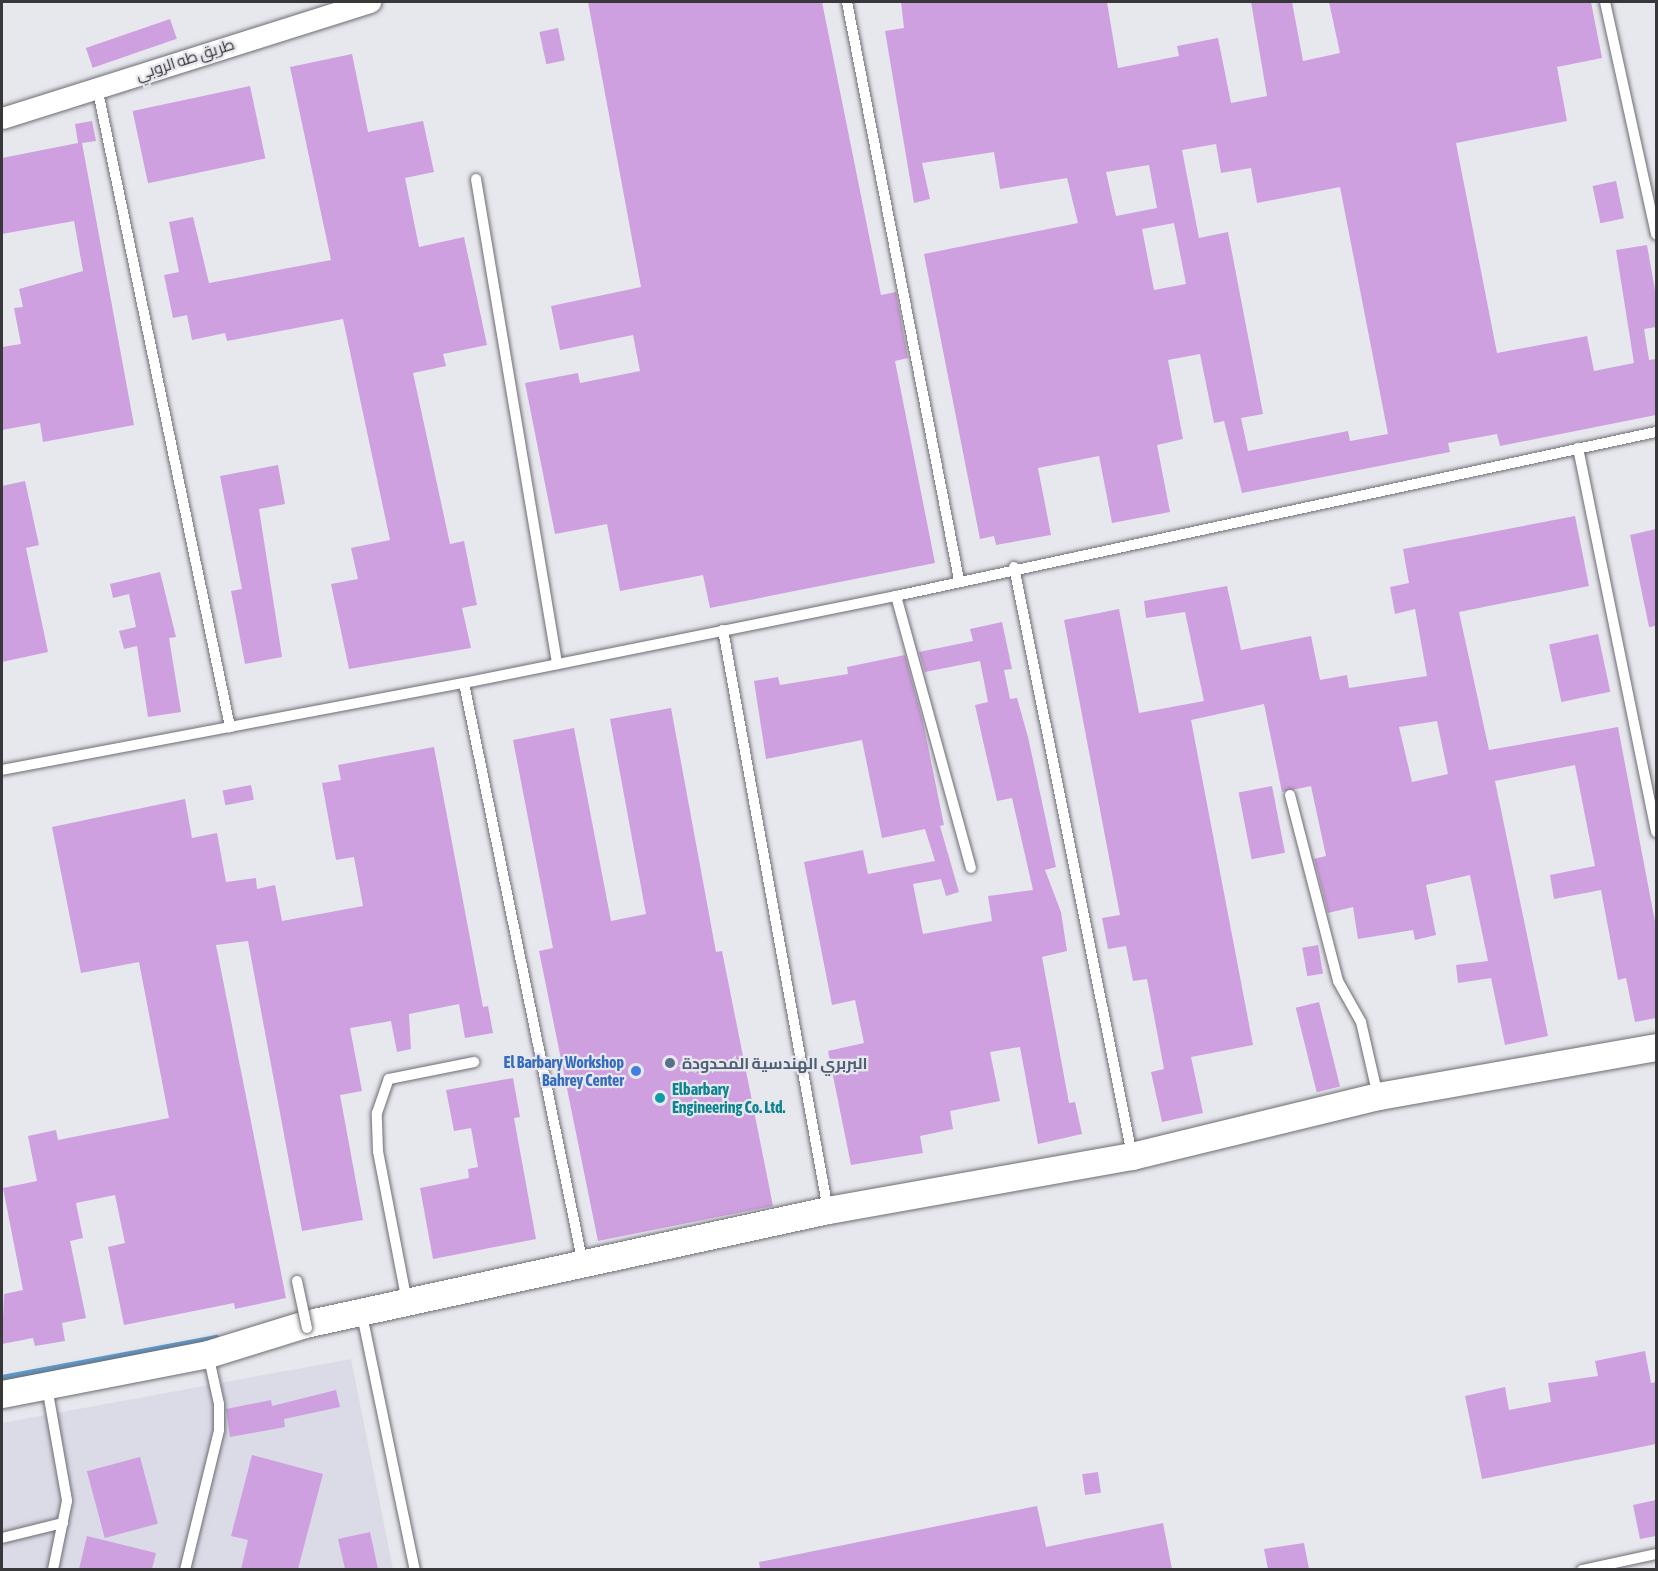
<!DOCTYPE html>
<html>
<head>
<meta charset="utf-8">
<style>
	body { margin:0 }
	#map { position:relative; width:1658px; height:1571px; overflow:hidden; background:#e7e7ee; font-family:"Asap Condensed",Cairo,sans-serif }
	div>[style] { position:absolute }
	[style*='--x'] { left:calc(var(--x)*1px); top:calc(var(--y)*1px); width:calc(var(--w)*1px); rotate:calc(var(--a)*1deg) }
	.built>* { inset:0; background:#dbdbe8 }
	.stream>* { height:6px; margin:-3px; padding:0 3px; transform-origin:3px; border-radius:3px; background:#5d9bcf }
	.building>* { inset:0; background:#cfa0df; transform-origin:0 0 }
	.roads { filter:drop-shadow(0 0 2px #6d6d73) drop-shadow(0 0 2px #6d6d73) }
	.service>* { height:10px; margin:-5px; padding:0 5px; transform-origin:5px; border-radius:5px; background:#fff }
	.minor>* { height:21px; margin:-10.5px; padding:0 10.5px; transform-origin:10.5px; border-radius:10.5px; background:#fff }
	.tertiary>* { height:27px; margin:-13.5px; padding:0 13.5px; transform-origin:13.5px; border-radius:13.5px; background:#fff }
	.bridges { filter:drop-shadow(0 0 2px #6d6d73) drop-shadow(0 0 2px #6d6d73) }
	.service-bridge>* { height:10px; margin:-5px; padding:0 5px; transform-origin:5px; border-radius:5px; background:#fff }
	.dots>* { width:16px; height:16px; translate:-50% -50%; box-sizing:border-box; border:3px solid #e7e7ee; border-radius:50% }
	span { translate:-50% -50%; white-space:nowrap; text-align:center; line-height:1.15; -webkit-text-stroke:4.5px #e7e7ee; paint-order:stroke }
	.street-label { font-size:16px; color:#38383b }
	.shop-label { font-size:16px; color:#366cbe; font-weight:700 }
	.right { translate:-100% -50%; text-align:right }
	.service-label { font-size:16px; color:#4e5e75; font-weight:700 }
	.left { translate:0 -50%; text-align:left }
	.culture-label { font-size:16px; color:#0d838f; font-weight:700 }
	.frame { position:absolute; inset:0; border:3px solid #38383b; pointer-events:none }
</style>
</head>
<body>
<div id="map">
	<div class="built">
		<div style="clip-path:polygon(351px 1359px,393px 1569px,2px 1570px,2px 1423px)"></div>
	</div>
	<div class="stream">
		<div style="--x:2;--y:1378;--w:218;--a:-10.6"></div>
	</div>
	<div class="building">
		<div style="clip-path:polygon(588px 2px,822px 2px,881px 295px,896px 292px,908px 358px,895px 361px,935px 563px,710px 608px,703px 575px,620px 591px,607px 524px,555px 534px,525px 383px,578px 373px,580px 383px,640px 371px,633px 335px,560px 350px,551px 306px,641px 287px)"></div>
		<div style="clip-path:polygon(evenodd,901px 2px,1107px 2px,1118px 68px,1179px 56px,1177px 46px,1218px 38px,1231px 103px,1267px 96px,1251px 2px,1292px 2px,1303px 61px,1340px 53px,1329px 2px,1591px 2px,1602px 58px,1557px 67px,1567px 121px,1456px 143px,1497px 353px,1587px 336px,1594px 371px,1634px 363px,1616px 250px,1647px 245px,1656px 296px,1656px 327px,1644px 329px,1649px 360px,1656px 359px,1656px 415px,1500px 446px,1497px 434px,1448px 443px,1450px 452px,1242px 493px,1224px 421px,1214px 423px,1200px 354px,1168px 360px,1183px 439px,1157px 445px,1170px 512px,1112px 523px,1099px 456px,1038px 468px,1051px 535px,996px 545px,994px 536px,980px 539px,924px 254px,1078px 223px,1067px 178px,1000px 189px,994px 152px,922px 163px,930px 199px,914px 203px,885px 31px,904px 28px,901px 2px,1216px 144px,1221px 173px,1251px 168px,1257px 203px,1340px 187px,1388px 434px,1350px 441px,1348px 431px,1248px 451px,1241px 418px,1263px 414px,1228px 232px,1199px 238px,1182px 150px,1216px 144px,901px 2px,1149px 165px,1157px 208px,1116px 216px,1106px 172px,1149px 165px,901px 2px,1174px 223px,1186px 284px,1154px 290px,1142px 229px,1174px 223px)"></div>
		<div style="left:170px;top:19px;width:21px;height:89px;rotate:71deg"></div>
		<div style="left:558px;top:28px;width:33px;height:19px;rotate:78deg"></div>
		<div style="clip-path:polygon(352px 54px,368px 132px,423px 121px,434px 172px,405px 178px,419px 247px,464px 237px,487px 345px,443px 354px,446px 366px,413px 373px,450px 544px,464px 541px,477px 605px,462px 608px,471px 648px,349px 669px,331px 584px,358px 579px,351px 548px,390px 540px,343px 319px,227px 341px,225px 333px,192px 340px,187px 315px,173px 318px,164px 275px,179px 272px,169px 222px,193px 217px,209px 283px,331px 260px,290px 67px)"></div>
		<div style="left:250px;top:86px;width:74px;height:120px;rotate:78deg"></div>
		<div style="clip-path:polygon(92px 121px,96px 141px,82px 143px,134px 425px,43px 442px,40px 423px,2px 430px,2px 347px,21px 344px,14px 308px,23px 307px,19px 289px,83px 271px,74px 221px,2px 234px,2px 158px,78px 143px,75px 124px)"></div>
		<div style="left:1616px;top:181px;width:38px;height:24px;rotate:78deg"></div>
		<div style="clip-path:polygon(278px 465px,285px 504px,259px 509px,282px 657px,245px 664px,231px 591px,242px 589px,220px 476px)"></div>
		<div style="clip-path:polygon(25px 481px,39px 545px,26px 548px,48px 652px,2px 662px,2px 486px)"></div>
		<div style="clip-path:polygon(evenodd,1575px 516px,1589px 586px,1459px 612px,1489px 750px,1618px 727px,1656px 927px,1656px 1018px,1635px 1022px,1626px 978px,1618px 980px,1601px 890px,1554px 899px,1550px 875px,1595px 866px,1575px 765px,1495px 781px,1548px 1036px,1505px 1045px,1491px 978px,1458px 983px,1456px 965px,1488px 961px,1470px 875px,1426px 885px,1436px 935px,1415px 940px,1413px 930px,1358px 939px,1353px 907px,1328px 913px,1314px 859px,1326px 856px,1311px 786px,1282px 792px,1264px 704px,1191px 720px,1253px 1045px,1191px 1057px,1203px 1113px,1162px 1122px,1151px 1072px,1164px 1069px,1147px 979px,1133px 981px,1126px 946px,1108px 949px,1102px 918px,1120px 915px,1064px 620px,1119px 609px,1139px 713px,1204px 701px,1185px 612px,1146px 618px,1144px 601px,1227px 586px,1241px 650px,1311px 636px,1320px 680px,1347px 675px,1349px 688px,1427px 676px,1415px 609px,1395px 614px,1390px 587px,1409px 583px,1403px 549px,1575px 516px,1437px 721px,1448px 774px,1412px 782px,1399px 727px,1437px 721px)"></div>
		<div style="clip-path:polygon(1656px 529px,1656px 626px,1649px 627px,1630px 535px)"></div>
		<div style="clip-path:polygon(160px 572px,176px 637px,169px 638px,181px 712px,148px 717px,137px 646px,124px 649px,119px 631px,136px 627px,129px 594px,113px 598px,110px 584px)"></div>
		<div style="clip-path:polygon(1002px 622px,1012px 669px,1004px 670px,1010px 699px,1017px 698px,1028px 737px,1056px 867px,1045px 870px,1061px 912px,1067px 951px,1042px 957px,1069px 1103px,1075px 1102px,1082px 1134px,1038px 1144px,1020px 1047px,990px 1052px,1000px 1101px,950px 1111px,953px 1129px,920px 1136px,923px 1153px,851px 1165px,828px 1051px,864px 1043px,855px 1000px,832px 1005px,804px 862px,863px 850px,868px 874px,935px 861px,925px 829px,882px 838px,862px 740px,766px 759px,754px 681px,778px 677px,780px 685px,848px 674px,847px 667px,905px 655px,923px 722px,944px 825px,940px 826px,959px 892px,946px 896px,941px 879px,913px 884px,923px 934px,992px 921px,988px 896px,1033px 890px,1012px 798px,997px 801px,983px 741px,975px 705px,988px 702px,980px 661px,925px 672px,919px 652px,973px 641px,970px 629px)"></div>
		<div style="left:1598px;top:634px;width:59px;height:50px;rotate:78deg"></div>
		<div style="clip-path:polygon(671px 708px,716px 952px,722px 951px,773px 1206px,598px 1241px,539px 951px,553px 948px,513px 740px,574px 728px,611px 921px,646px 914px,610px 719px)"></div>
		<div style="clip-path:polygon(434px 747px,483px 1007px,488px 1006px,493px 1033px,465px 1038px,459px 1004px,409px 1014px,411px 1049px,397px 1052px,391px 1021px,350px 1028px,362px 1091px,340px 1095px,363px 1220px,302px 1231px,248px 941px,216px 945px,286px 1298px,235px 1309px,234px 1303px,124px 1325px,108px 1247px,125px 1243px,115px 1195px,76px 1203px,83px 1238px,70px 1241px,86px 1318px,62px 1323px,65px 1341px,35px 1346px,33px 1338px,2px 1344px,4px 1294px,23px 1290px,3px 1188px,37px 1181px,28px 1136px,56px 1130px,58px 1140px,169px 1118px,139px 962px,81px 973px,52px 827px,185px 799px,192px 838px,217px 833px,226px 882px,256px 878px,257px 889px,275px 885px,282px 921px,363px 906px,354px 857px,336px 860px,322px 783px,341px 780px,338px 765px)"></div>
		<div style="left:251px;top:785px;width:15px;height:29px;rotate:79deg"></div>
		<div style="left:1272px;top:786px;width:68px;height:34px;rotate:79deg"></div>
		<div style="left:1318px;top:945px;width:29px;height:16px;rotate:80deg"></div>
		<div style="left:1319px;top:1002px;width:87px;height:24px;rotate:76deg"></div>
		<div style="clip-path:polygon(513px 1078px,520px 1117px,514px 1118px,536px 1239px,433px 1259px,420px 1188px,469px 1178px,468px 1169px,478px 1167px,471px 1128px,454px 1131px,446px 1090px)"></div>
		<div style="clip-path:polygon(1645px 1351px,1651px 1383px,1656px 1382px,1656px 1444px,1482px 1479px,1465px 1396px,1505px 1387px,1509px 1410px,1551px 1402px,1548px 1383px,1598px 1376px,1595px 1361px)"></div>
		<div style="clip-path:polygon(336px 1390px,340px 1407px,284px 1419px,285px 1427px,230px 1437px,226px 1409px,271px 1400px,272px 1406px)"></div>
		<div style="clip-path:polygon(252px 1455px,323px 1474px,298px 1569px,241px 1569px,248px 1540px,231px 1536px)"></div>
		<div style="left:140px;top:1457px;width:69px;height:55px;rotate:75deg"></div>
		<div style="left:1098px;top:1472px;width:21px;height:16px;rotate:82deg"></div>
		<div style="clip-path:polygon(1656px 1500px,1656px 1536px,1640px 1539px,1633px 1505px)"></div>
		<div style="clip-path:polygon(1037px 1506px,1046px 1547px,1163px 1523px,1172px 1569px,760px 1569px,759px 1562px)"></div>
		<div style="clip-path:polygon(370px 1532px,378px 1569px,345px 1569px,338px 1539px)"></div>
		<div style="clip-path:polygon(87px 1536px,156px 1553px,152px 1569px,79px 1569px)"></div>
		<div style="clip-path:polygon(1304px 1543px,1309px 1569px,1268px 1569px,1264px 1549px)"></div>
	</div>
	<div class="roads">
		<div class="service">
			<div style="--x:847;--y:2;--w:589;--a:79.03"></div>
			<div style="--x:1605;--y:2;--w:238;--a:77.6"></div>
			<div style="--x:97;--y:87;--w:654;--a:78.26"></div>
			<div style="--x:476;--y:179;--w:492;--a:80.5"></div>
			<div style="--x:1578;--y:448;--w:392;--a:78.5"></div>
			<div style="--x:1014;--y:567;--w:600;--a:78.65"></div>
			<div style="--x:896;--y:596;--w:282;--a:74.6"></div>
			<div style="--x:723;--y:630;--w:589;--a:79.74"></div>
			<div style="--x:2;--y:770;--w:470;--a:-10.7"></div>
			<div style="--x:1290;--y:795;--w:192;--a:75.5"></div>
			<div style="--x:1338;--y:981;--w:47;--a:60.7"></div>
			<div style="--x:1361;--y:1022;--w:76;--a:77.1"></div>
			<div style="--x:583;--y:1264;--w:593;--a:-101.58"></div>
			<div style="--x:464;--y:683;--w:441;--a:-11.4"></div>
			<div style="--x:896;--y:596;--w:777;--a:-12.18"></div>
			<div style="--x:407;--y:1302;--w:154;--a:-100.9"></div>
			<div style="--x:378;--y:1151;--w:38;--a:-92"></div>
			<div style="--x:377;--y:1113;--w:36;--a:-71"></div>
			<div style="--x:389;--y:1079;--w:87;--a:-11.3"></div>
			<div style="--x:362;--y:1315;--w:260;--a:78.3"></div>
			<div style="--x:47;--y:1387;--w:116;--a:80"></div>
			<div style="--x:67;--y:1501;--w:70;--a:101.5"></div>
			<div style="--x:2;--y:1538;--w:63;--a:-13.8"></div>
			<div style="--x:185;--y:1570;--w:144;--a:-76.3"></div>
			<div style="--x:219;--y:1430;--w:26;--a:-90"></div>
			<div style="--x:219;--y:1404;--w:51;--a:-102.4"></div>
			<div style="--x:1582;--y:1570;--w:76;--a:-12.2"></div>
		</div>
		<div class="minor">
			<div style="--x:2;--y:118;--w:386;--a:-17.5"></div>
		</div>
		<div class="tertiary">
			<div style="--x:2;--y:1394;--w:210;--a:-11"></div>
			<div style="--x:208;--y:1354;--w:102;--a:-17.2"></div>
			<div style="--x:305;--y:1324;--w:535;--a:-12.3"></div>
			<div style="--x:828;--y:1210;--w:309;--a:-10.1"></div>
			<div style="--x:1132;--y:1156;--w:253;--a:-13.7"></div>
			<div style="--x:1378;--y:1096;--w:282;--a:-10"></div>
		</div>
	</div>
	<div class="bridges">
		<div class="service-bridge">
			<div style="--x:297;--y:1281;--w:48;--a:78"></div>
		</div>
	</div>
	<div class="dots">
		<div style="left:670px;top:1063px;background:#5c6f8a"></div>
		<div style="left:636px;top:1071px;background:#3f7fe0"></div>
		<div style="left:660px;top:1098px;background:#0f9aa8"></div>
	</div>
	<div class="street-label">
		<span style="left:185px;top:59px;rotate:-18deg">طريق طه الروبي</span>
	</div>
	<div class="shop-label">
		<span class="right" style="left:624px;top:1071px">El Barbary Workshop<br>Bahrey Center</span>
	</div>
	<div class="service-label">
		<span class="left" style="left:682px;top:1063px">البربري الهندسية المحدودة</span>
	</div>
	<div class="culture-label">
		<span class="left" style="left:672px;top:1098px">Elbarbary<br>Engineering Co. Ltd.</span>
	</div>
	<div class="frame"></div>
</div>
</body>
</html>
